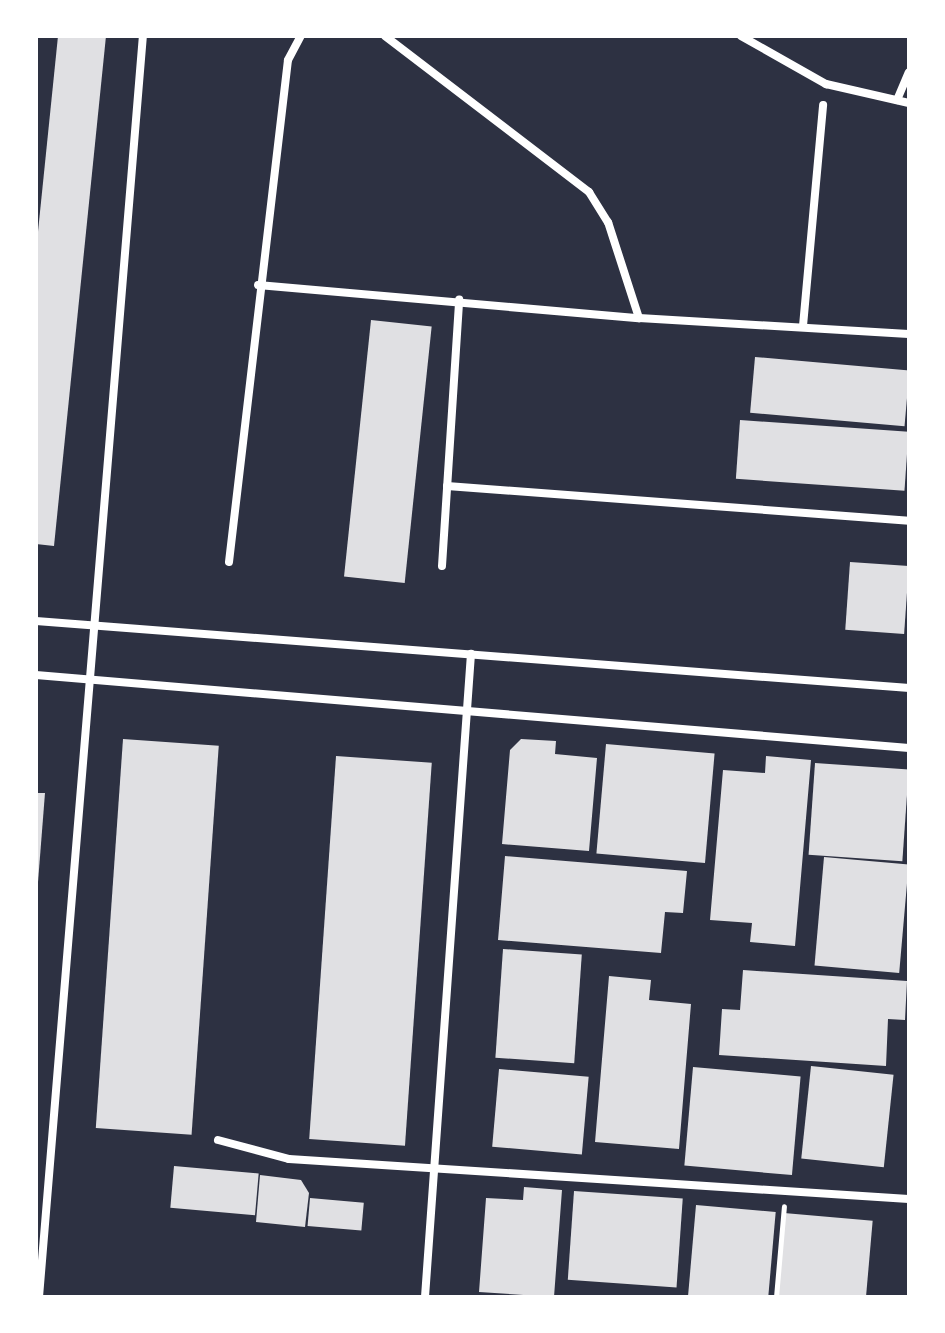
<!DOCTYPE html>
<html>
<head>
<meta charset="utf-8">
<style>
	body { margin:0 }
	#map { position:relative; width:945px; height:1333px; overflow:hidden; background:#2d3142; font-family:"DM Sans",sans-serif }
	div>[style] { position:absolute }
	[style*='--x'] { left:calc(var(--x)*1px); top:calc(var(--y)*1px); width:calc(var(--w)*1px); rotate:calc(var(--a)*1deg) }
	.building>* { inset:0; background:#e0e0e3; transform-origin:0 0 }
	.path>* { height:5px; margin:-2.5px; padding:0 2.5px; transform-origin:2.5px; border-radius:2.5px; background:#fff }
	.minor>* { height:8px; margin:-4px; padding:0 4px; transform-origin:4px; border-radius:4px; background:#fff }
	span { translate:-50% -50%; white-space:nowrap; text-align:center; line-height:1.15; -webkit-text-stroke:6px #fff; paint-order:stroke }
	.frame { position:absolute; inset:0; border:38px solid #fff; pointer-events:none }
</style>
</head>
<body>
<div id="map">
	<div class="building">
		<div style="clip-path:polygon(58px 36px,106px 36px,54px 546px,36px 544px,36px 251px)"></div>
		<div style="left:371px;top:320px;width:61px;height:258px;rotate:6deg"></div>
		<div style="left:755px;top:357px;width:155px;height:56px;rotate:5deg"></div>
		<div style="left:740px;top:420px;width:169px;height:59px;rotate:4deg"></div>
		<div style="left:850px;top:562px;width:59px;height:68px;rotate:4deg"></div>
		<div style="left:123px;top:739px;width:96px;height:390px;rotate:4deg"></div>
		<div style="clip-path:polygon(521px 739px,556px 741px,555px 754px,597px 758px,589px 851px,502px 844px,510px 750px)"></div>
		<div style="left:606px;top:744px;width:109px;height:110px;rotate:5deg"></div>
		<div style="left:336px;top:756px;width:96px;height:384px;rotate:4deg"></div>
		<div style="clip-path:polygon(766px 756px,811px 760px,795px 946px,750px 942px,752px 923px,710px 920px,723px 770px,765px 773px)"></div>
		<div style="left:815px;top:763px;width:94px;height:92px;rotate:4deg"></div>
		<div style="clip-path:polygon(36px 793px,45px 793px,38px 882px,36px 882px)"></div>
		<div style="clip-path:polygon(505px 856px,687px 871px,683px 913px,665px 912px,661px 953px,498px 940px)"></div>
		<div style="left:824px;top:857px;width:85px;height:109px;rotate:5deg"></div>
		<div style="left:503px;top:949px;width:79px;height:109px;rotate:4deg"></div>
		<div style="clip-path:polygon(743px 970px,907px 981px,905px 1020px,888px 1019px,886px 1066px,719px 1055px,722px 1009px,740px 1010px)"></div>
		<div style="clip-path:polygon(609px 976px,651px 980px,649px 1000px,691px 1004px,679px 1149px,595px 1142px)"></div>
		<div style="left:811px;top:1066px;width:83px;height:93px;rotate:6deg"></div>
		<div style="left:693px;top:1067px;width:108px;height:99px;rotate:5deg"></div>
		<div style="left:499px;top:1069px;width:90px;height:78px;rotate:5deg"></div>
		<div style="left:174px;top:1166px;width:85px;height:42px;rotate:5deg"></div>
		<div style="clip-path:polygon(260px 1175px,301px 1180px,309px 1193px,305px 1227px,256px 1222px)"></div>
		<div style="clip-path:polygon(524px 1187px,562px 1190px,554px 1297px,479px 1292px,486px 1198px,523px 1200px)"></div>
		<div style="left:574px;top:1191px;width:109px;height:89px;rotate:4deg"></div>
		<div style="left:310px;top:1198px;width:54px;height:28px;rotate:5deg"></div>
		<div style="left:696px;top:1205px;width:80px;height:92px;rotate:5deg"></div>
		<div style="left:784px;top:1213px;width:89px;height:82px;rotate:5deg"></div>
	</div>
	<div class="path">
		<div style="--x:776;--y:1297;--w:91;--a:-85"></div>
	</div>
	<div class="minor">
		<div style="--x:385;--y:36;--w:257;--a:37.4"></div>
		<div style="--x:589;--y:192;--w:36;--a:58"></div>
		<div style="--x:608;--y:222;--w:101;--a:72.1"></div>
		<div style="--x:741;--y:36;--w:98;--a:29.5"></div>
		<div style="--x:826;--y:84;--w:85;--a:12.9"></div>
		<div style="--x:897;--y:100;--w:30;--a:-67"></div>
		<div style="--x:258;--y:285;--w:382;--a:5"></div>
		<div style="--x:639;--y:318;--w:270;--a:3.4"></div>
		<div style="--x:803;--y:326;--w:222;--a:-84.8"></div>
		<div style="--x:447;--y:486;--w:463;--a:4.3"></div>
		<div style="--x:229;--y:562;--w:505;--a:-83.3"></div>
		<div style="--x:288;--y:60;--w:27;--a:-62"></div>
		<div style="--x:442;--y:566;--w:267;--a:-86.3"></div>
		<div style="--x:36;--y:621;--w:876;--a:4.39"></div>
		<div style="--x:36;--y:675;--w:876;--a:4.78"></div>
		<div style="--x:218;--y:1140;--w:73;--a:15"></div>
		<div style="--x:289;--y:1159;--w:621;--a:3.69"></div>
		<div style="--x:39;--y:1297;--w:1265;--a:-85.29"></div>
		<div style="--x:425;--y:1297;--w:645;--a:-85.91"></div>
	</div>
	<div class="frame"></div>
</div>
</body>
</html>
